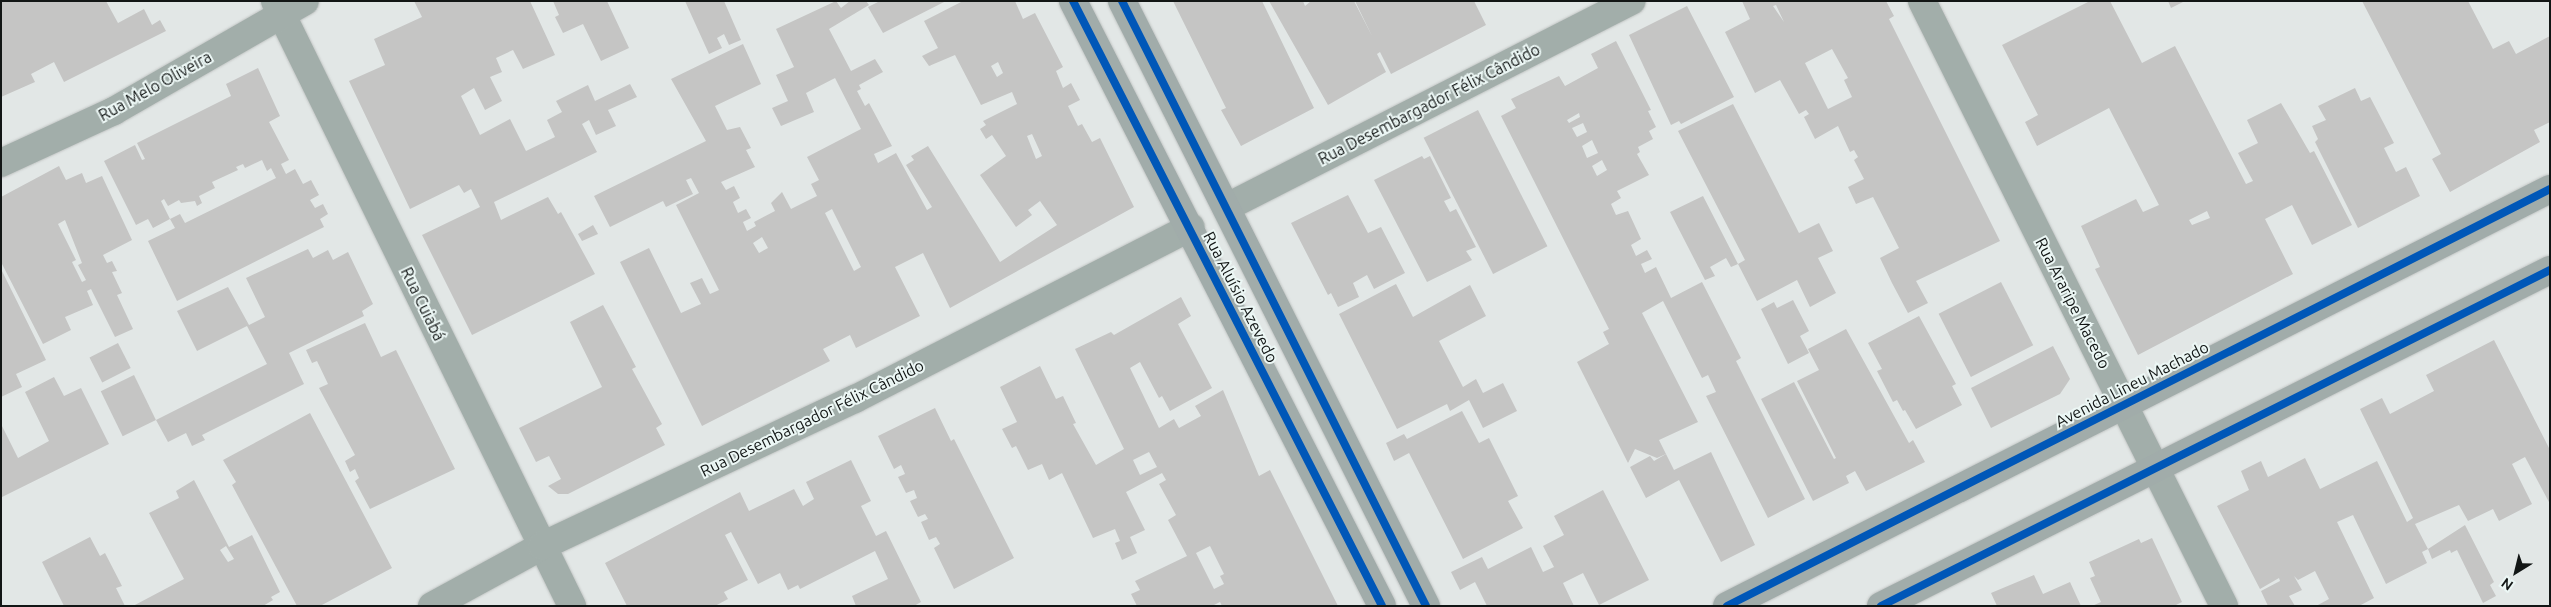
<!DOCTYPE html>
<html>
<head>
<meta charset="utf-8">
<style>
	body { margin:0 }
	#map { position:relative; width:2551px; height:607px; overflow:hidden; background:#e2e7e6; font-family:Ubuntu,sans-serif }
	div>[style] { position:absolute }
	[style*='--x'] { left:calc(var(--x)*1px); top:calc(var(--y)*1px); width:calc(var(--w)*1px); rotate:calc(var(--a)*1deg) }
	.building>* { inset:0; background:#c5c5c4; transform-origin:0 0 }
	.roads { filter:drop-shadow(0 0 1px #c2c5c4) drop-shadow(0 0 1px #c2c5c4) }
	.street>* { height:28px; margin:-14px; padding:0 14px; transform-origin:14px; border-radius:14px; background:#a2aeaa }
	.secondary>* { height:28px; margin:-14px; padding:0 14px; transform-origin:14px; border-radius:14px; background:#a1acaa }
	.cycleway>* { height:8px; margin:-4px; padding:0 4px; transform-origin:4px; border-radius:4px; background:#0057b8 }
	span { translate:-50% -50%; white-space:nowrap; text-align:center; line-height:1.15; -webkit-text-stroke:4px #ecf7f5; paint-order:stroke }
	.street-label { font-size:16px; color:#121615 }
	.frame { position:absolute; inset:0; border:2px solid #121615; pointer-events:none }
	.north { position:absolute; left:2491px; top:547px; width:50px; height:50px; -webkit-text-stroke:4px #ecf7f5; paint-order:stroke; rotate:216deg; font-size:14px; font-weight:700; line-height:20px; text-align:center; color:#121615 }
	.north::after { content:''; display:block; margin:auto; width:18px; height:22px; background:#121615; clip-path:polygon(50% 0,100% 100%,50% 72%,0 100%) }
</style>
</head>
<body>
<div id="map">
	<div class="building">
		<div style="clip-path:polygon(1px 1px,106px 1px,118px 23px,144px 9px,152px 25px,160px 20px,166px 31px,64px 82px,54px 62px,31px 74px,35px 82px,1px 97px)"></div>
		<div style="clip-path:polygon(414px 1px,530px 1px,555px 55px,523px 69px,513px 50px,496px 58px,502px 72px,490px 77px,502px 101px,485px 110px,474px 88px,461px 96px,480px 135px,510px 119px,526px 151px,555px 137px,547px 120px,562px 112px,556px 101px,588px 85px,595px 101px,630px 84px,637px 97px,608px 110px,616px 126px,596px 135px,589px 120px,582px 124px,597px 152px,494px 202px,501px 220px,548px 197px,558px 214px,561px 212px,595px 274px,472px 335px,422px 235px,480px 207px,471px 189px,464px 193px,459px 185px,410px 209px,349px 81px,385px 65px,374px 39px,422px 17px)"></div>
		<div style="clip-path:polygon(553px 1px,607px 1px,629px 48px,601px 61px,583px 24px,563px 33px,555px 17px,559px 15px)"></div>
		<div style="clip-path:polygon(685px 1px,724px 1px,741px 40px,729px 45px,724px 34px,717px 38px,722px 48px,709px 54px)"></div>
		<div style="clip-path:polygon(evenodd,836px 1px,841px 8px,850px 1px,866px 1px,869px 5px,829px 29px,851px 71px,875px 59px,883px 72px,859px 85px,861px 89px,857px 91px,865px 106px,869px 103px,892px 146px,874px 154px,878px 163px,896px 153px,927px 210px,932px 207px,906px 165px,914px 160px,911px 156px,928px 146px,1000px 262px,1057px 225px,1040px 201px,1028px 210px,1032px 215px,1016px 227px,980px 175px,1006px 156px,992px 135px,986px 139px,980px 129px,986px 125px,983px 121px,1017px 104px,1012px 92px,981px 105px,955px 55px,929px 66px,922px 56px,938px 48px,924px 21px,963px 1px,1015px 1px,1023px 19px,1035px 13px,1063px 67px,1056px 71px,1063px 88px,1071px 83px,1080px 100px,1068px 106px,1078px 126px,1082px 124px,1092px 142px,1100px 138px,1134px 207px,950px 308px,923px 253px,895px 267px,920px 316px,856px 348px,850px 335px,823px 349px,830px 361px,702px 426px,620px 262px,649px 248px,681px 313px,701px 304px,690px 283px,702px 278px,710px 294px,719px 290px,676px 205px,699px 193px,691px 178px,686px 180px,693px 194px,666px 207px,663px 201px,610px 227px,594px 196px,706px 141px,671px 79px,743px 44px,761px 84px,715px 106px,727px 130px,740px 127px,751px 148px,746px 150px,755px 167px,721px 182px,726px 190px,734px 186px,740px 198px,733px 202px,738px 213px,746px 209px,751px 218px,743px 222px,747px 231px,756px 226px,754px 222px,775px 211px,771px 203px,782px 192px,791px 209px,817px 196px,811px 184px,819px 180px,807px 157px,861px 129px,835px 78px,806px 93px,814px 112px,781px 126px,772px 108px,788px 101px,776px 75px,794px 67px,776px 29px,836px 1px,998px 62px,1003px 73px,997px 77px,991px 66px,998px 62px,836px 1px,1032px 134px,1042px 156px,1036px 159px,1027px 136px,1032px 134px,836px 1px,832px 209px,861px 267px,854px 271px,825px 213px,832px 209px,836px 1px,762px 237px,768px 248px,759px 253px,753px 243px,762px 237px)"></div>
		<div style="clip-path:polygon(880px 1px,946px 1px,883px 33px,868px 7px)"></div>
		<div style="clip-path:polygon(1173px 1px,1262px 1px,1314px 108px,1241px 146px,1221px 110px,1226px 108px)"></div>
		<div style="clip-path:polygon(1269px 1px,1303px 1px,1305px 6px,1311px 1px,1354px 1px,1372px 36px,1355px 1px,1474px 1px,1486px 25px,1391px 74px,1380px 52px,1377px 54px,1386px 72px,1328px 105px)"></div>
		<div style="clip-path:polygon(evenodd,1742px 1px,1886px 1px,1894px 16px,1889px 19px,2000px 241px,1916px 281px,1928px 303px,1908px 313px,1892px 283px,1880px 258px,1899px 248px,1873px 197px,1856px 204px,1848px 187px,1864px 179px,1854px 160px,1858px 157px,1854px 150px,1850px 152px,1838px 126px,1815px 139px,1804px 117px,1809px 114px,1806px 110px,1799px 114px,1780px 80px,1755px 93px,1725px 32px,1750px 19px,1742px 1px,1776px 5px,1784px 22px,1773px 6px,1776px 5px,1742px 1px,1832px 49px,1848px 78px,1844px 80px,1852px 97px,1828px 109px,1805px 63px,1832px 49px)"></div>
		<div style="clip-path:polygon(evenodd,2090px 1px,2110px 1px,2142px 63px,2175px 46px,2246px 184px,2253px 181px,2238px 153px,2258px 143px,2247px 120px,2281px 103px,2310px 153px,2314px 151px,2352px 225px,2312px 245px,2292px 205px,2265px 219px,2293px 274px,2138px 355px,2095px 269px,2100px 267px,2081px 226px,2136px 199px,2143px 212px,2159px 205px,2109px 108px,2037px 146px,2025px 122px,2038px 115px,2002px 45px,2090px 1px,2207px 211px,2210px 218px,2192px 225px,2189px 220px,2207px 211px)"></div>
		<div style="clip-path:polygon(2168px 1px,2185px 1px,2171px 8px)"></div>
		<div style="clip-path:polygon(2362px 1px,2468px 1px,2493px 49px,2509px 41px,2516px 54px,2550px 36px,2550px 122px,2534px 130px,2540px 142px,2450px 192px,2432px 159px,2441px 154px)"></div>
		<div style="clip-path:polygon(1687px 6px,1734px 97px,1681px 124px,1679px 121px,1671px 125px,1629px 35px)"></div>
		<div style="clip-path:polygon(evenodd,1616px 41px,1651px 110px,1648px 111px,1656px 127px,1649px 131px,1653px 139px,1638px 147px,1640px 152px,1637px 154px,1649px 175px,1617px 191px,1621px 198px,1611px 204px,1616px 215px,1628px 211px,1641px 239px,1631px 245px,1636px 256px,1647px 250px,1652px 259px,1641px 264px,1645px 273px,1656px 267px,1671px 298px,1702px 282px,1741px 358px,1736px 361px,1805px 499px,1768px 518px,1706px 396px,1716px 392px,1708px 375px,1702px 378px,1663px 301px,1642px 313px,1698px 422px,1659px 440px,1666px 454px,1657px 458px,1635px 449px,1628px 463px,1577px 362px,1609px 344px,1603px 332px,1609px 329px,1501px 116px,1516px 108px,1511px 99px,1559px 76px,1565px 86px,1598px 68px,1591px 54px,1616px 41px,1579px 113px,1580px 117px,1569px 123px,1567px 120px,1579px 113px,1616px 41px,1583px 123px,1587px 132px,1577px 137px,1572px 128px,1583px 123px,1616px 41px,1592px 140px,1598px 153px,1587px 158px,1582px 146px,1592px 140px,1616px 41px,1602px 160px,1607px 170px,1597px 176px,1592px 166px,1602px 160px)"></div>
		<div style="clip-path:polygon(evenodd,258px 68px,280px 116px,269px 122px,289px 160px,281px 164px,286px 174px,295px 169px,303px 184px,311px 180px,319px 195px,310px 200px,315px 208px,323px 204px,328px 214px,320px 219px,324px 227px,177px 301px,148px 241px,175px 228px,170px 219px,153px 228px,148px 219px,136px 225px,104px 161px,135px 145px,142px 160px,145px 159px,137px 143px,231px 96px,226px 84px,258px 68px,262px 160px,267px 171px,271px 168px,276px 178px,185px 223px,180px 214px,170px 219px,161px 201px,164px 199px,168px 206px,179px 200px,181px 203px,195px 201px,197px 206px,202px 203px,199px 196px,215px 188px,212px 182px,238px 170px,236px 167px,243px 164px,245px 168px,262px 160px)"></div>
		<div style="clip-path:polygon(2355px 88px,2361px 101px,2370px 97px,2394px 143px,2384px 148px,2396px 172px,2406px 167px,2420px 196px,2358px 228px,2315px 142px,2318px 139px,2312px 126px,2326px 120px,2318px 106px)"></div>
		<div style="clip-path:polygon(1733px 104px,1799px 233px,1819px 223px,1833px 251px,1818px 258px,1836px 293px,1810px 307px,1797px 280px,1757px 301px,1738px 264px,1745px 260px,1678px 131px)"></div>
		<div style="left:1478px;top:110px;width:153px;height:61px;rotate:63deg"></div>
		<div style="clip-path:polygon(1422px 156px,1424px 159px,1430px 156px,1451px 198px,1444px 201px,1450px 212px,1456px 209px,1476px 247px,1466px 251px,1472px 260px,1427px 282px,1374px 180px)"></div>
		<div style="clip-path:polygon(evenodd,59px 166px,66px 180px,82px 173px,86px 183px,102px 176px,132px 240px,103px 255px,107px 263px,112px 261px,117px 271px,112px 272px,122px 293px,117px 295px,133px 329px,115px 337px,91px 289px,87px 291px,93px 305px,65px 317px,71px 330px,43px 344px,1px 262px,1px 197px,59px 166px,65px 220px,82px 263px,78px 265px,86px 280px,82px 282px,72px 262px,76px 260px,58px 224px,65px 220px)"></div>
		<div style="clip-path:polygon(1348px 195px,1368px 233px,1381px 227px,1405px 273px,1374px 289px,1367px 275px,1353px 283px,1359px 297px,1338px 307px,1331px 293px,1328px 295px,1291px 223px)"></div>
		<div style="clip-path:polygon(1703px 196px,1738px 264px,1731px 267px,1726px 258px,1710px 267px,1715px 276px,1705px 280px,1670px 212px)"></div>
		<div style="clip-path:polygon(593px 225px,598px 234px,582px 241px,578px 234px)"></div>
		<div style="clip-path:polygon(308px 249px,313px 258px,328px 250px,333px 260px,348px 252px,373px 304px,362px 311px,364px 316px,289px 353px,304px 384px,202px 435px,205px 440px,192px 446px,186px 433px,168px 442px,156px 420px,267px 364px,247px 326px,197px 351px,177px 311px,228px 287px,249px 325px,265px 317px,246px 278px)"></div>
		<div style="clip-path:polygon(1px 269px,46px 360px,16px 374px,22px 387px,1px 397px)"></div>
		<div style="left:2001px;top:282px;width:71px;height:70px;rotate:63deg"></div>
		<div style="clip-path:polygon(1396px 284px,1413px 317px,1470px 285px,1486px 316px,1439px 341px,1463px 387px,1476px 379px,1483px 393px,1503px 383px,1517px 411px,1483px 428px,1469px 400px,1450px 411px,1447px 404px,1397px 429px,1339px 314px)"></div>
		<div style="clip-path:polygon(evenodd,1181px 297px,1191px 316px,1178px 324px,1212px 388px,1170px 411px,1162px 396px,1159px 398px,1140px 362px,1130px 368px,1159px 428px,1174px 419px,1179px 428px,1201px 416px,1195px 406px,1223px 390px,1259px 476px,1270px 470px,1338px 606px,1222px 606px,1220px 602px,1212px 606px,1137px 606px,1131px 594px,1140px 590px,1135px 581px,1187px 556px,1168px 520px,1176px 515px,1159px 484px,1166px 480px,1162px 473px,1126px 492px,1145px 530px,1130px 537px,1137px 553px,1122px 560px,1115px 543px,1120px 541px,1115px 529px,1093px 538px,1062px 473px,1049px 480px,1042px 464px,1028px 470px,1016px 446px,1012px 448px,1002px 429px,1017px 422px,1000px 387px,1040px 366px,1056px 399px,1063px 396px,1076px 423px,1073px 424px,1096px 465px,1124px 449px,1075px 349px,1111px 332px,1114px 335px,1181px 297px,1149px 452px,1157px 467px,1140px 475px,1133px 460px,1149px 452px,1181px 297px,1210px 546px,1224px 574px,1220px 576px,1224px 584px,1214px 589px,1196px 553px,1210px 546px)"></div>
		<div style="clip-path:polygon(1793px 300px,1809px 331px,1800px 336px,1809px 353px,1788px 364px,1761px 309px,1774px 302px,1777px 308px)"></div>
		<div style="clip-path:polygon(603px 305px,636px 367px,632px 369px,662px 424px,656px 428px,665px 445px,568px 494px,558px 494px,548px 486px,561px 479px,549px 456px,536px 462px,519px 428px,602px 387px,570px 322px)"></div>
		<div style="clip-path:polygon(1919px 316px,1956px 384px,1952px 386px,1962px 405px,1916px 429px,1905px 410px,1903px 411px,1897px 400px,1893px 402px,1877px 371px,1882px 369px,1868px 343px)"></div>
		<div style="clip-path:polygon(365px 323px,381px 357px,396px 350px,455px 469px,370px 509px,355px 481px,359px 478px,355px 469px,350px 472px,345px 461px,355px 455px,319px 388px,328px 384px,317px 361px,312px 363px,306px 350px)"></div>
		<div style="clip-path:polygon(1846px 329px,1909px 443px,1913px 440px,1925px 462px,1866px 491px,1855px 471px,1846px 476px,1849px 483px,1813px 501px,1761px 399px,1794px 382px,1834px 459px,1836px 458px,1797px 381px,1819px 370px,1808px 349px)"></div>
		<div style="clip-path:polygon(2494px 340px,2550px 450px,2550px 504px,2525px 457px,2512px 464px,2532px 504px,2499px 521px,2493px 509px,2468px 521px,2459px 505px,2415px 524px,2428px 549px,2422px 552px,2427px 563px,2386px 584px,2353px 515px,2337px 522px,2374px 598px,2359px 606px,2316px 606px,2329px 599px,2315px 571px,2298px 580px,2294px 576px,2302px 590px,2289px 596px,2295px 606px,2268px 606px,2261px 591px,2280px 581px,2279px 578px,2260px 589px,2217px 506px,2249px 490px,2241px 471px,2261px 461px,2268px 477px,2305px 458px,2320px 489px,2377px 461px,2407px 522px,2413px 518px,2360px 409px,2382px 398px,2390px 414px,2434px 391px,2426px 375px)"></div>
		<div style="left:118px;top:343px;width:28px;height:32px;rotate:63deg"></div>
		<div style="clip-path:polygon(2053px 346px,2070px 379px,2060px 394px,1991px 428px,1971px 388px)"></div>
		<div style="left:134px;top:375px;width:50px;height:37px;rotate:64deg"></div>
		<div style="clip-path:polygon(54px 377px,64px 396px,81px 388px,109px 444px,2px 497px,1px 424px,18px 458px,49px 441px,25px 392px)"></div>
		<div style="clip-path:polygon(935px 408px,951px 441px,954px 439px,1014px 558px,954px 589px,934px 548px,940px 544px,936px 537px,929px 540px,921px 522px,928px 519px,925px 514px,918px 517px,910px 501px,917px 498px,914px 490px,906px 493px,898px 477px,905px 474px,901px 465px,894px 469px,878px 436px)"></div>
		<div style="clip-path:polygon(1462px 411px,1479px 443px,1489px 438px,1518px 496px,1508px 501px,1523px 528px,1463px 559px,1409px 453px,1394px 461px,1386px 443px,1404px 434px,1407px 439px)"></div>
		<div style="clip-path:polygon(310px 413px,392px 568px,320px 606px,297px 606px,232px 485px,236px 482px,223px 460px)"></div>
		<div style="clip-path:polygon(1711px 452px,1755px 545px,1721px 562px,1679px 480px,1646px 498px,1630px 467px,1650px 456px,1654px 461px,1666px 454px,1674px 470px)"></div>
		<div style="clip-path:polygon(851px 460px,871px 501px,861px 506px,876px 536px,886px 531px,921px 602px,914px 606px,856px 606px,852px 596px,888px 579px,875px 551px,800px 589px,798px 585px,788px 590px,780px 573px,758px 584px,731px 532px,725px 535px,748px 580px,724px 592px,728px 599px,715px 606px,627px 606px,605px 563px,740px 492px,749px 511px,794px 489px,803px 506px,814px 499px,806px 482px)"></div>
		<div style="clip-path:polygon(evenodd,194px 480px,229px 547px,252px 535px,280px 592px,271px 597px,273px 600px,263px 606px,133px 606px,184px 579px,149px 513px,179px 498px,176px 491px,194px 480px,226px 546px,234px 559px,228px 562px,220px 550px,226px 546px)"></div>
		<div style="clip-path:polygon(1603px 490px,1649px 580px,1599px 605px,1583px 573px,1563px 583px,1574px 606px,1487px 606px,1475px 582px,1460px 590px,1451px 572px,1482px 557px,1488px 569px,1531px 547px,1543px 572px,1554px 567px,1543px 546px,1564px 535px,1554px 516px)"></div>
		<div style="clip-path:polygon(2465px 525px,2494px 582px,2490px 585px,2496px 596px,2483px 603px,2457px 550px,2451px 553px,2450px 550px,2432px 559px,2428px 549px)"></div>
		<div style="clip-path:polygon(90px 537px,100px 556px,105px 553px,122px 586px,116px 588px,125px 606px,64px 606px,42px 562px)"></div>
		<div style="clip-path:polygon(2152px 538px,2182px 602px,2174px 606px,2092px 606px,2101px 602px,2090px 578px,2095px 576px,2089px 562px,2139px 539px,2141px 543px)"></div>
		<div style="clip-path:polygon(2034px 575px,2043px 594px,2070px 582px,2081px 606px,1997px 606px,1991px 593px)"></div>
	</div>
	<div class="roads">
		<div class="street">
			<div style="--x:275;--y:1;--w:674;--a:63.85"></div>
			<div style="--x:1922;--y:1;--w:676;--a:63.47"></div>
			<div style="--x:1;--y:163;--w:124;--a:-24.7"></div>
			<div style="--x:114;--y:111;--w:220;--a:-29.9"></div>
			<div style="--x:1227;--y:207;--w:454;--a:-27"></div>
			<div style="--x:432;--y:606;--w:125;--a:-28.6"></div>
			<div style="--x:542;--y:546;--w:346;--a:-25.2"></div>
			<div style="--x:855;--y:399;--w:377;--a:-27.1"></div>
		</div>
		<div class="secondary">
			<div style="--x:1073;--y:1;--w:679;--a:62.94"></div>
			<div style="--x:1122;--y:1;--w:677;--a:63.32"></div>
			<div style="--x:1727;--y:606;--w:923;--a:-26.87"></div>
			<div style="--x:1881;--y:606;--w:749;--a:-26.67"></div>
		</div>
	</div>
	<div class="cycleway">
		<div style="--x:1073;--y:1;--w:679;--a:62.94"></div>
		<div style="--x:1122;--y:1;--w:677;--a:63.32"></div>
		<div style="--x:1727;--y:606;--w:923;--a:-26.87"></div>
		<div style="--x:1881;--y:606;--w:749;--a:-26.67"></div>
	</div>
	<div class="street-label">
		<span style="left:155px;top:86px;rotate:-29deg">Rua Melo Oliveira</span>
		<span style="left:1429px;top:104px;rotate:-27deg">Rua Desembargador Félix Cândido</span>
		<span style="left:1241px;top:297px;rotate:63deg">Rua Aluísio Azevedo</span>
		<span style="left:2073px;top:303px;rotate:63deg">Rua Araripe Macedo</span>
		<span style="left:423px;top:304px;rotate:64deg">Rua Cuiabá</span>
		<span style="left:2132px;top:384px;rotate:-27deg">Avenida Lineu Machado</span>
		<span style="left:812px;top:418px;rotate:-26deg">Rua Desembargador Félix Cândido</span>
	</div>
	<div class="frame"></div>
	<div class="north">N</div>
</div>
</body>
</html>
